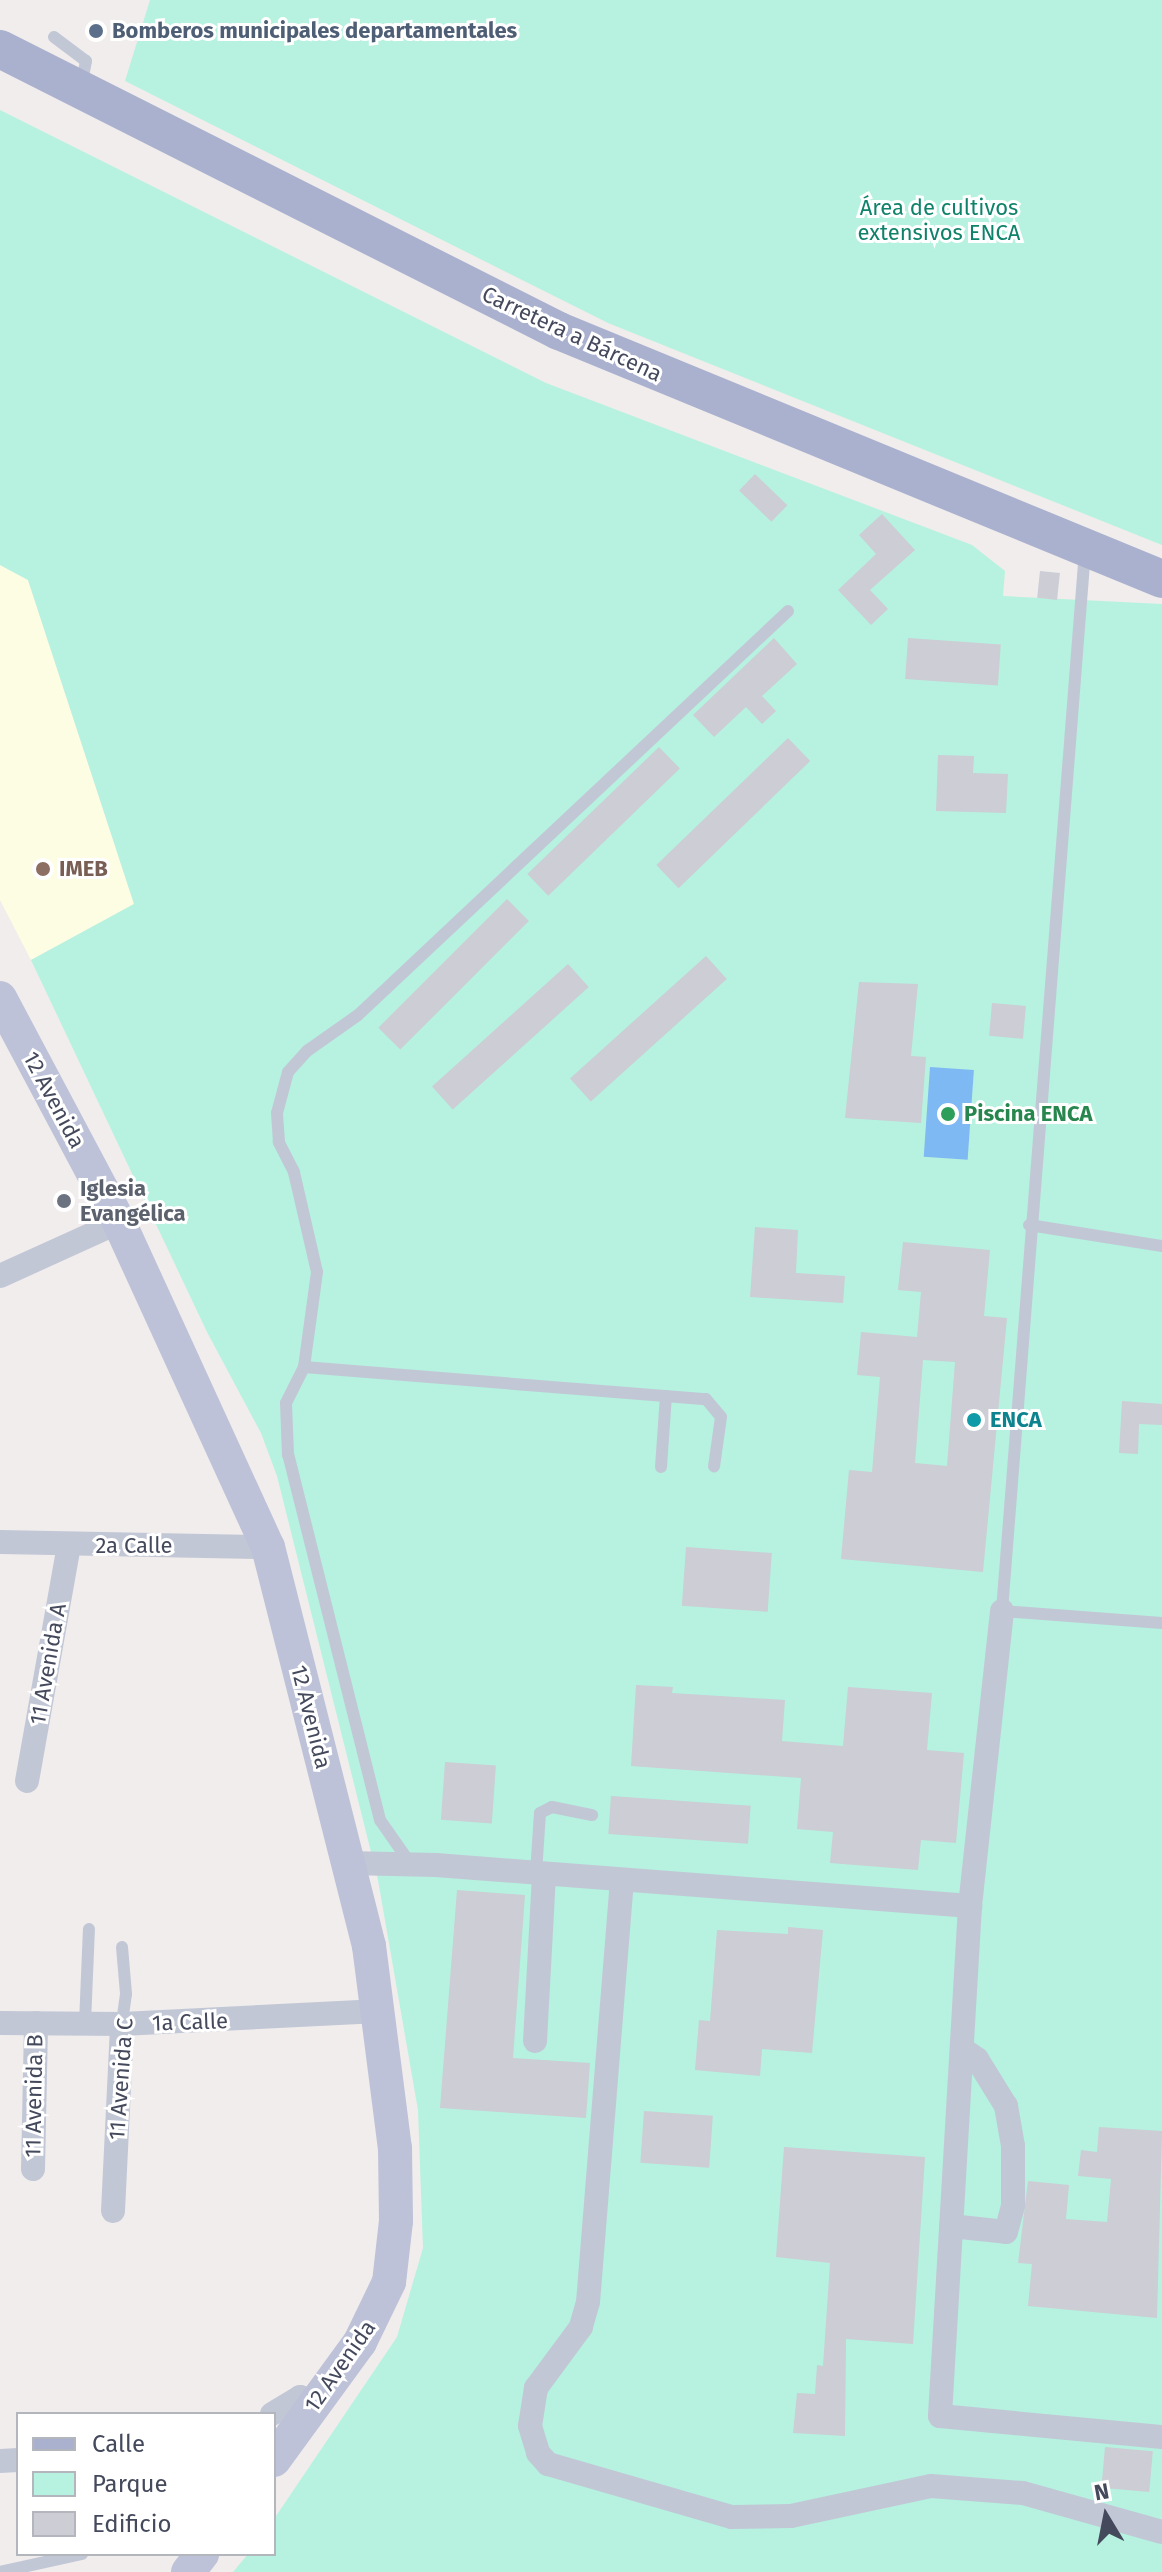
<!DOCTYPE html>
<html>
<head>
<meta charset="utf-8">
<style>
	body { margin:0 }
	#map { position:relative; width:1162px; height:2572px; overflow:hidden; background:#f0edec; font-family:"Fira Sans",sans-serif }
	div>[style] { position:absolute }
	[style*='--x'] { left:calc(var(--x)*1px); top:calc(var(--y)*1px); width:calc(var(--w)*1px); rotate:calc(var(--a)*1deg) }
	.commercial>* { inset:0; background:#fdfde3 }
	.green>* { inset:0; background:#b6f2df }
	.water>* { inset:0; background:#7fb9f3; transform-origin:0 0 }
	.building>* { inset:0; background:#cccdd5; transform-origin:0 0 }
	.service>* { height:12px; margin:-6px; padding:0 6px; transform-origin:6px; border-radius:6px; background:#c2c7d6 }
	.minor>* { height:24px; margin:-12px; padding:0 12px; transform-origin:12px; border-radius:12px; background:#c2c7d6 }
	.secondary>* { height:34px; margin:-17px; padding:0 17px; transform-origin:17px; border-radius:17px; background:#bdc2d8 }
	.primary>* { height:38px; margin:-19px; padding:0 19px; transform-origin:19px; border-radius:19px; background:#aab1cf }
	.dots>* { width:22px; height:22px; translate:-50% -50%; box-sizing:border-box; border:4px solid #fff; border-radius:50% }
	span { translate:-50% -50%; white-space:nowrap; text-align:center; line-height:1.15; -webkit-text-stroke:6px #fff; paint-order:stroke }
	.service-label { font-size:22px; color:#4e5e75; font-weight:700 }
	.left { translate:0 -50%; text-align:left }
	.park-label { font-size:22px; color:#0f826a }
	.street-label { font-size:22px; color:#44495c }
	.education-label { font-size:22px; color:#785e54; font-weight:700 }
	.leisure-label { font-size:22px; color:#27864d; font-weight:700 }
	.worship-label { font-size:22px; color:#5b616d; font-weight:700 }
	.culture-label { font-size:22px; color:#0d838f; font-weight:700 }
	.legend { position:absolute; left:16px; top:2412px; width:260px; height:144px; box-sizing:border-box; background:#fff; border:2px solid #b4b6be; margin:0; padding:10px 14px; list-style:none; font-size:24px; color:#44495c }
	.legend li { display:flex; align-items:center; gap:16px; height:40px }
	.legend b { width:40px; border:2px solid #b4b6be }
	.north { position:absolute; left:1066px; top:2476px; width:80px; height:80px; -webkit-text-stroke:6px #fff; paint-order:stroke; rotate:350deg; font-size:22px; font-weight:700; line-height:32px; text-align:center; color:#44495c }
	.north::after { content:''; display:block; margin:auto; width:28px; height:36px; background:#44495c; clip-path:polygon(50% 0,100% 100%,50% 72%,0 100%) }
</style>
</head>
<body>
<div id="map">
	<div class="commercial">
		<div style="clip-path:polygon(0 565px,28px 580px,134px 904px,31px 960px,0 900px)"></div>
	</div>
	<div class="green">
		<div style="clip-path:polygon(150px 0,1162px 0,1162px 545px,608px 323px,125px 81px)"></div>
		<div style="clip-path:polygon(0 110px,546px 383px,972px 545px,1005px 571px,1003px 596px,1162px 604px,1162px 2572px,233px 2572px,248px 2554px,274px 2554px,274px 2519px,397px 2337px,423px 2248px,418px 2110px,378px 1880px,277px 1476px,261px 1433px,207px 1332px,31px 960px,134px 904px,28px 580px,0 565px)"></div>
	</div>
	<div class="water">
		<div style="left:930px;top:1067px;width:44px;height:90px;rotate:4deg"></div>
	</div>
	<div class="building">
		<div style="left:755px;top:474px;width:45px;height:23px;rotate:44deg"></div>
		<div style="clip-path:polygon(882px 514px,915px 550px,870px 590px,888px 609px,871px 625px,838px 590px,876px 554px,859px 535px)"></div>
		<div style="left:1040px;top:571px;width:20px;height:27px;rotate:6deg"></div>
		<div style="clip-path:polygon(774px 638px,797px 664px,762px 696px,776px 711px,762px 724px,746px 707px,714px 737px,693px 715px)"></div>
		<div style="left:908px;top:638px;width:93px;height:41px;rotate:4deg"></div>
		<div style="left:788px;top:738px;width:32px;height:183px;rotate:46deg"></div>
		<div style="left:659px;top:747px;width:30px;height:183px;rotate:46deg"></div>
		<div style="clip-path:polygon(938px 755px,974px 756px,973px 773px,1008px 774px,1006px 813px,936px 811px)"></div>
		<div style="left:507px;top:899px;width:31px;height:182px;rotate:45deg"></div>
		<div style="left:706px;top:956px;width:31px;height:183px;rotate:48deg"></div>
		<div style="left:568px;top:964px;width:31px;height:183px;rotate:48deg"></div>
		<div style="clip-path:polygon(859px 982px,918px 984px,911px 1056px,926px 1057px,921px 1123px,845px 1118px)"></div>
		<div style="left:992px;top:1003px;width:34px;height:33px;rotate:5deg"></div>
		<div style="clip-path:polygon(755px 1227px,798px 1230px,796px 1273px,845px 1276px,843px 1303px,750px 1297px)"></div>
		<div style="clip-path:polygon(evenodd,903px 1242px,990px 1250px,984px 1316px,1007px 1318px,983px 1572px,841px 1559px,849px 1470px,872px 1472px,880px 1377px,857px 1375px,861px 1332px,917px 1337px,921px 1292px,898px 1290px,903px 1242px,923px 1360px,955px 1362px,947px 1466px,915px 1463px,923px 1360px)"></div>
		<div style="clip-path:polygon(1122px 1401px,1162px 1404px,1162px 1425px,1139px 1424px,1138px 1454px,1119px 1453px)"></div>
		<div style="left:686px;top:1547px;width:86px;height:59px;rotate:4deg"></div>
		<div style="clip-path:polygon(636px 1685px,673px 1687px,672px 1693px,785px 1700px,782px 1741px,843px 1746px,848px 1687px,932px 1693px,927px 1750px,964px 1753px,956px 1843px,921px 1840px,918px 1870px,830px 1863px,833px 1832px,797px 1829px,801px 1778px,631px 1766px)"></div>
		<div style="left:445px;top:1762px;width:51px;height:58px;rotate:4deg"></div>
		<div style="left:611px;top:1796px;width:140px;height:38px;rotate:4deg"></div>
		<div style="clip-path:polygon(457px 1890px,525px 1895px,513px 2058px,590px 2063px,586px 2118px,440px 2108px)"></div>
		<div style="clip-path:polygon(788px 1927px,823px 1930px,812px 2053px,762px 2049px,760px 2076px,695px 2070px,699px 2020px,710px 2021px,717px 1930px,788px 1934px)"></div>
		<div style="left:644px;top:2111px;width:69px;height:52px;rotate:4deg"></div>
		<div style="clip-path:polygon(1099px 2127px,1162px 2131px,1157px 2318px,1028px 2306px,1032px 2264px,1018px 2263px,1028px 2181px,1069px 2185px,1066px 2219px,1107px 2222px,1111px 2179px,1078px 2176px,1081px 2150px,1097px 2152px)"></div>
		<div style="clip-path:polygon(784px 2147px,925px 2157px,913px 2344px,846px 2339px,845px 2436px,793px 2433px,797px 2393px,815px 2394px,817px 2365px,823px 2366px,830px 2263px,776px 2257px)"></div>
		<div style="left:1105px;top:2447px;width:48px;height:41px;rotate:5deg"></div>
	</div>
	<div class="service">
		<div style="--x:54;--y:37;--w:40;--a:37"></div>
		<div style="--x:86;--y:61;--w:25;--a:101"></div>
		<div style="--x:1085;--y:551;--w:1063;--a:94.48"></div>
		<div style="--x:1002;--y:1611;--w:160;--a:4.3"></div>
		<div style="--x:1029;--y:1225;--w:135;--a:9"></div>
		<div style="--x:304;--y:1367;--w:96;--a:-82.2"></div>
		<div style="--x:317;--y:1272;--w:103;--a:-103"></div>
		<div style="--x:294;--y:1172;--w:34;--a:-117"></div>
		<div style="--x:279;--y:1142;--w:29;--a:-94"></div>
		<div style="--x:277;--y:1113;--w:42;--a:-75"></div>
		<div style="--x:288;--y:1072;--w:28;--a:-48"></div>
		<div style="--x:307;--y:1051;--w:62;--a:-35.2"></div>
		<div style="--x:358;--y:1015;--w:590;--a:-43.21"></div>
		<div style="--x:661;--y:1467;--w:71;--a:-86"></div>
		<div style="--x:410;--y:1863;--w:52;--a:-124.9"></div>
		<div style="--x:380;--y:1820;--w:376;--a:-104.1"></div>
		<div style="--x:288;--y:1455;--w:52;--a:-92.2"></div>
		<div style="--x:286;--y:1403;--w:40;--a:-63.4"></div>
		<div style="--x:304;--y:1367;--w:403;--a:4.6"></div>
		<div style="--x:706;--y:1399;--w:23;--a:50"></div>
		<div style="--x:721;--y:1417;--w:50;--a:98"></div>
		<div style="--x:536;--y:1873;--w:60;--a:-86.2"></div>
		<div style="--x:540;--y:1813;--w:13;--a:-27"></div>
		<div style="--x:552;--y:1807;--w:41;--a:11.3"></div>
		<div style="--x:122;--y:1947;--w:47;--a:85.1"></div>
		<div style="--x:126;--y:1994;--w:30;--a:98"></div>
		<div style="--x:85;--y:2023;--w:94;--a:-87.6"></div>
		<div style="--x:0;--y:2572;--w:84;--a:-12.4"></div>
	</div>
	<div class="minor">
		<div style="--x:0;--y:1276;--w:131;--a:-24.4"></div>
		<div style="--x:0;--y:1542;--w:268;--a:1.1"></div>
		<div style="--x:27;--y:1781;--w:239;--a:-79.9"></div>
		<div style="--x:348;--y:1863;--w:88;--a:1.3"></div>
		<div style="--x:436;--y:1865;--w:536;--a:4.39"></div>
		<div style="--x:970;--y:1906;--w:297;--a:-83.8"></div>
		<div style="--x:622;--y:1880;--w:423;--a:94.6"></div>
		<div style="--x:588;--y:2302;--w:26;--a:106"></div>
		<div style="--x:581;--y:2327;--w:76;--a:126.4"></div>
		<div style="--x:536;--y:2388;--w:38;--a:99"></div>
		<div style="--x:530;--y:2426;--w:28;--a:73"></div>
		<div style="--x:538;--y:2453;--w:15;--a:48"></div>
		<div style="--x:548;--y:2464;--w:191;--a:16.1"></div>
		<div style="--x:732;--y:2517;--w:59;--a:-1"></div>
		<div style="--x:791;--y:2516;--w:143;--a:-12.1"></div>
		<div style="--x:931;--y:2486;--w:92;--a:4.4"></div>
		<div style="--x:1023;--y:2493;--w:144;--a:15.7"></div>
		<div style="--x:970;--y:1906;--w:511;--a:93.37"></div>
		<div style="--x:940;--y:2416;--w:223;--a:5.4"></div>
		<div style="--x:0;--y:2023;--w:122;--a:0.5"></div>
		<div style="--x:122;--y:2024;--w:257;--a:-2.9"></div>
		<div style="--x:535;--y:2041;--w:167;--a:-86.9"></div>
		<div style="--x:33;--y:2169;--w:146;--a:-88.8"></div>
		<div style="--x:113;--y:2211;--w:187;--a:-87.2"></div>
		<div style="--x:951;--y:2226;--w:55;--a:6.2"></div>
		<div style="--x:1006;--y:2232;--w:28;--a:-75"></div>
		<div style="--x:1013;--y:2205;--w:59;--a:-90"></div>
		<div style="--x:1013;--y:2146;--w:41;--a:-99.9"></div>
		<div style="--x:1006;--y:2106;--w:55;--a:-121.7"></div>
		<div style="--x:977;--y:2059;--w:18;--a:-146"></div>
		<div style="--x:272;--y:2414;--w:33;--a:-31"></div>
		<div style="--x:300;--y:2397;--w:16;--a:30"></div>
		<div style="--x:0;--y:2461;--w:18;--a:-3"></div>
	</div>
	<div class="secondary">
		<div style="--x:0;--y:998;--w:254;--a:62"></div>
		<div style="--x:119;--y:1222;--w:358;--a:65.4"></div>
		<div style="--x:268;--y:1547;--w:412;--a:75.8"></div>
		<div style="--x:369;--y:1946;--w:204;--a:82.7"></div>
		<div style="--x:395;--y:2148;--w:73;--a:89.2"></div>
		<div style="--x:396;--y:2221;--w:61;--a:96.5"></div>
		<div style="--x:389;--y:2282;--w:67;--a:115.8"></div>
		<div style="--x:360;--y:2342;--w:146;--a:126.1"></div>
		<div style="--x:188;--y:2572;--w:23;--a:-52"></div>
	</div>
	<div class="primary">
		<div style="--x:0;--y:49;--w:626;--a:26.77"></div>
		<div style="--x:559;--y:331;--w:652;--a:22.36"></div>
	</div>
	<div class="dots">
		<div style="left:96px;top:31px;background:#5c6f8a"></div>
		<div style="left:43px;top:869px;background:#8d6e63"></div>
		<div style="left:948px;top:1114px;background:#2e9e5b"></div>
		<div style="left:64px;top:1201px;background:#6b7280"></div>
		<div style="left:974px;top:1420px;background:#0f9aa8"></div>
	</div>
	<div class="service-label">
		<span class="left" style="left:112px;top:31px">Bomberos municipales departamentales</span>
	</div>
	<div class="park-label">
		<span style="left:939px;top:220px">Área de cultivos<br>extensivos ENCA</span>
	</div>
	<div class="street-label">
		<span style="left:572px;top:334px;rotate:25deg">Carretera a Bárcena</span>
		<span style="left:54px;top:1100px;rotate:62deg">12 Avenida</span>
		<span style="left:134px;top:1546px">2a Calle</span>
		<span style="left:48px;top:1664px;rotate:-80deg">11 Avenida A</span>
		<span style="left:311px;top:1717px;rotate:76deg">12 Avenida</span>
		<span style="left:190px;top:2022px;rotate:-2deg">1a Calle</span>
		<span style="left:121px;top:2079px;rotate:-86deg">11 Avenida C</span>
		<span style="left:34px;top:2096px;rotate:-89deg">11 Avenida B</span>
		<span style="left:340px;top:2366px;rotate:-55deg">12 Avenida</span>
	</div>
	<div class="education-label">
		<span class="left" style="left:59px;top:869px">IMEB</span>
	</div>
	<div class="leisure-label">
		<span class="left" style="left:964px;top:1114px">Piscina ENCA</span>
	</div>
	<div class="worship-label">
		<span class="left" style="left:80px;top:1201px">Iglesia<br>Evangélica</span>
	</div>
	<div class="culture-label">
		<span class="left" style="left:990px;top:1420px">ENCA</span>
	</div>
	<ul class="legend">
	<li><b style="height:10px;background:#aab1cf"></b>Calle</li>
	<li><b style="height:22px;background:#b6f2df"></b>Parque</li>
	<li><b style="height:22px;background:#cccdd5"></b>Edificio</li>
	</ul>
	<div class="north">N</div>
</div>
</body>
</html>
